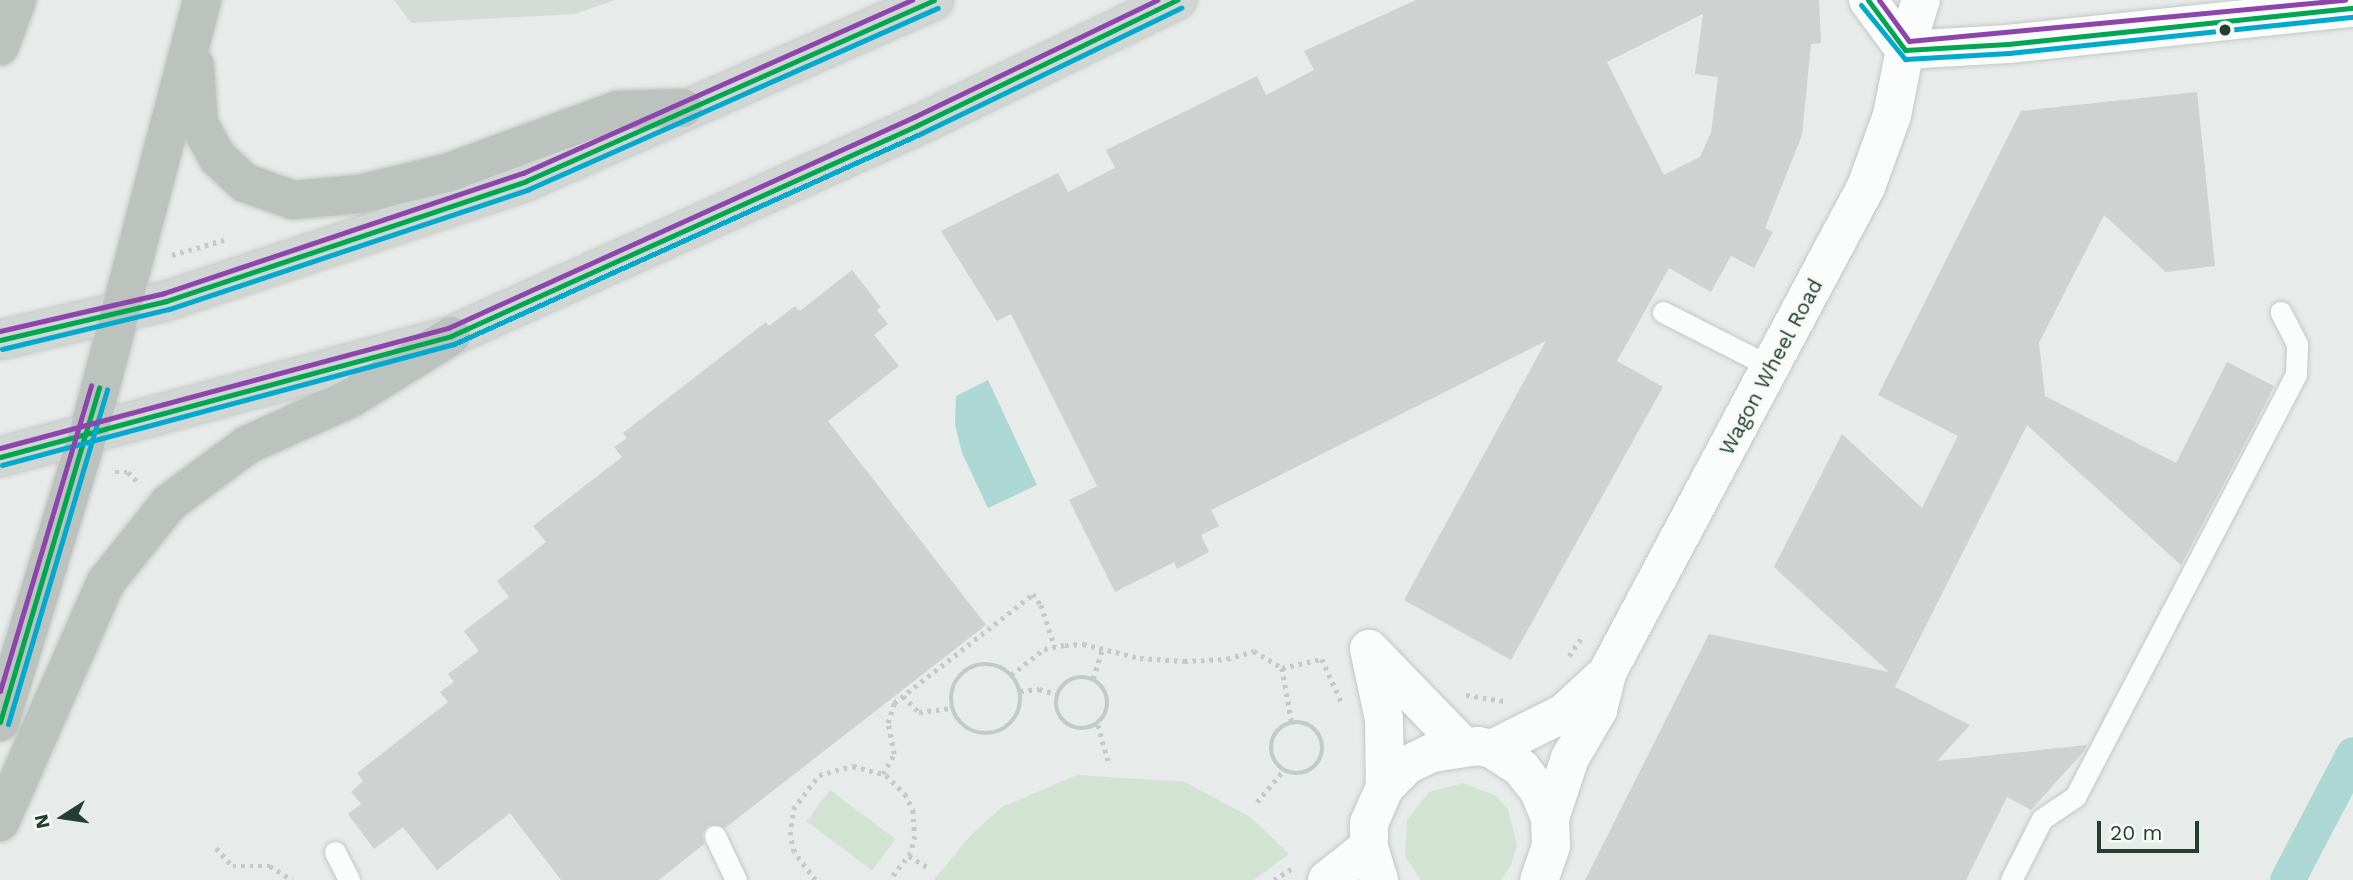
<!DOCTYPE html>
<html>
<head>
<meta charset="utf-8">
<style>
	body { margin:0 }
	#map { position:relative; width:2353px; height:880px; overflow:hidden; background:#e7ebe9; font-family:"Work Sans",sans-serif }
	div>[style] { position:absolute }
	[style*='--x'] { left:calc(var(--x)*1px); top:calc(var(--y)*1px); width:calc(var(--w)*1px); rotate:calc(var(--a)*1deg) }
	.built>* { inset:0; background:#d5dcd8 }
	.green>* { inset:0; background:#d2e3d3; transform-origin:0 0 }
	.water>* { inset:0; background:#acd7d3 }
	.canal>* { height:35px; margin:-17.5px; padding:0 17.5px; transform-origin:17.5px; border-radius:17.5px; background:#acd7d3 }
	.building>* { inset:0; background:#ced2d0 }
	.path>* { height:4.5px; margin-top:-2.25px; transform-origin:0; background:repeating-linear-gradient(90deg,#c2cbc6 0 3.5px,transparent 0 8.5px) }
	.path>.ring { margin:-2.25px; padding:0; box-sizing:content-box; background:none; border:4.5px solid #c2cbc6; border-radius:50% }
	.roads { filter:drop-shadow(0 0 2px #c4c8c6) drop-shadow(0 0 2px #c4c8c6) }
	.service>* { height:21px; margin:-10.5px; padding:0 10.5px; transform-origin:10.5px; border-radius:10.5px; background:#fbfcfc }
	.minor>* { height:38px; margin:-19px; padding:0 19px; transform-origin:19px; border-radius:19px; background:#fbfcfc }
	.tertiary>* { height:38px; margin:-19px; padding:0 19px; transform-origin:19px; border-radius:19px; background:#fbfcfc }
	.primary>* { height:38px; margin:-19px; padding:0 19px; transform-origin:19px; border-radius:19px; background:#d0d6d3 }
	.motorway>* { height:38px; margin:-19px; padding:0 19px; transform-origin:19px; border-radius:19px; background:#bcc3bf }
	.bus-1>* { height:5px; margin:-2.5px; padding:0 2.5px; transform-origin:2.5px; border-radius:2.5px; background:#00a651 }
	.bus-2>* { height:5px; margin:-2.5px; padding:0 2.5px; transform-origin:2.5px; border-radius:2.5px; background:#00a9ce }
	.bus-3>* { height:5px; margin:-2.5px; padding:0 2.5px; transform-origin:2.5px; border-radius:2.5px; background:#8e44ad }
	.dots>* { width:19px; height:19px; translate:-50% -50%; box-sizing:border-box; border:4px solid #f6faf7; border-radius:50% }
	span { translate:-50% -50%; white-space:nowrap; text-align:center; line-height:1.15; -webkit-text-stroke:5px #f6faf7; paint-order:stroke }
	.street-label { font-size:21px; color:#253e32 }
	.north { position:absolute; left:28px; top:782px; width:70px; height:70px; -webkit-text-stroke:5px #f6faf7; paint-order:stroke; rotate:258deg; font-size:19px; font-weight:700; line-height:28px; text-align:center; color:#253e32 }
	.north::after { content:''; display:block; margin:auto; width:24px; height:32px; background:#253e32; clip-path:polygon(50% 0,100% 100%,50% 72%,0 100%) }
	.scale { position:absolute; left:2097px; top:821px; width:102px; height:32px; box-sizing:border-box; border:4px solid #253e32; border-top:0; padding-left:9px; font-size:21px; line-height:24px; white-space:nowrap; color:#253e32; -webkit-text-stroke:5px #f6faf7; paint-order:stroke }
</style>
</head>
<body>
<div id="map">
	<div class="built">
		<div style="clip-path:polygon(394px 0,615px 0,575px 14px,411px 23px)"></div>
	</div>
	<div class="green">
		<div style="clip-path:polygon(1077px 775px,1185px 782px,1250px 817px,1289px 854px,1254px 880px,934px 880px,971px 835px,1002px 807px)"></div>
		<div style="clip-path:polygon(1463px 783px,1496px 796px,1508px 809px,1517px 846px,1511px 865px,1501px 880px,1421px 880px,1405px 856px,1407px 820px,1429px 792px)"></div>
		<div style="left:830px;top:790px;width:82px;height:39px;rotate:37deg"></div>
	</div>
	<div class="water">
		<div style="clip-path:polygon(988px 380px,1037px 485px,988px 508px,962px 453px,955px 424px,956px 396px)"></div>
	</div>
	<div class="canal">
		<div style="--x:2287;--y:880;--w:142;--a:-62.4"></div>
	</div>
	<div class="building">
		<div style="clip-path:polygon(evenodd,1416px 0,1819px 0,1821px 43px,1811px 44px,1802px 135px,1765px 228px,1773px 232px,1754px 268px,1731px 256px,1711px 292px,1669px 268px,1617px 361px,1663px 387px,1511px 660px,1404px 600px,1546px 341px,1211px 510px,1219px 526px,1201px 535px,1209px 552px,1177px 569px,1174px 562px,1115px 592px,1069px 500px,1097px 486px,1011px 314px,997px 321px,941px 231px,1058px 173px,1068px 192px,1115px 168px,1106px 150px,1257px 76px,1266px 95px,1314px 70px,1304px 51px,1416px 0,1703px 14px,1695px 74px,1718px 77px,1711px 133px,1700px 157px,1664px 175px,1607px 62px,1703px 14px)"></div>
		<div style="clip-path:polygon(2197px 92px,2215px 266px,2166px 272px,2104px 215px,2039px 343px,2045px 396px,2176px 463px,2227px 362px,2274px 386px,2253px 428px,2181px 565px,2027px 425px,1895px 687px,1970px 725px,1937px 761px,2087px 745px,2084px 751px,2031px 810px,2007px 797px,1966px 880px,1585px 880px,1709px 634px,1889px 672px,1774px 567px,1842px 434px,1922px 508px,1958px 436px,1878px 395px,2021px 111px)"></div>
		<div style="clip-path:polygon(852px 270px,881px 307px,877px 310px,888px 324px,874px 335px,899px 366px,828px 421px,986px 625px,725px 828px,709px 825px,702px 834px,704px 844px,659px 880px,561px 880px,510px 813px,437px 870px,403px 827px,374px 849px,348px 814px,361px 804px,351px 792px,363px 781px,357px 773px,448px 702px,440px 692px,454px 682px,448px 674px,479px 651px,464px 631px,509px 597px,497px 581px,546px 542px,533px 526px,622px 457px,614px 447px,627px 438px,623px 433px,766px 322px,769px 326px,795px 306px,800px 311px)"></div>
	</div>
	<div class="path">
		<div style="--x:172;--y:255;--w:54;--a:-16.1"></div>
		<div style="--x:115;--y:472;--w:13;--a:0"></div>
		<div style="--x:128;--y:472;--w:17;--a:45"></div>
		<div style="--x:1569;--y:656;--w:23;--a:-56"></div>
		<div class="ring" style="left:951px;top:664px;width:65.5px;height:65.5px"></div>
		<div style="--x:1282;--y:668;--w:41;--a:-12.7"></div>
		<div style="--x:1322;--y:659;--w:46;--a:65.7"></div>
		<div style="--x:1011;--y:675;--w:42;--a:-38.2"></div>
		<div style="--x:1044;--y:649;--w:21;--a:-11"></div>
		<div style="--x:1065;--y:645;--w:18;--a:-3"></div>
		<div style="--x:1083;--y:644;--w:59;--a:13.8"></div>
		<div style="--x:1140;--y:658;--w:44;--a:3.9"></div>
		<div style="--x:1184;--y:661;--w:43;--a:-2.7"></div>
		<div style="--x:1227;--y:659;--w:28;--a:-17"></div>
		<div style="--x:1254;--y:651;--w:33;--a:31"></div>
		<div style="--x:1282;--y:668;--w:56;--a:79.7"></div>
		<div class="ring" style="left:1056px;top:677px;width:47.5px;height:47.5px"></div>
		<div style="--x:1093;--y:679;--w:34;--a:-73"></div>
		<div style="--x:1020;--y:691;--w:19;--a:-6"></div>
		<div style="--x:1039;--y:689;--w:19;--a:16"></div>
		<div style="--x:1466;--y:695;--w:39;--a:9"></div>
		<div style="--x:903;--y:696;--w:23;--a:45"></div>
		<div style="--x:919;--y:712;--w:33;--a:-7"></div>
		<div class="ring" style="left:1271px;top:722px;width:47.5px;height:47.5px"></div>
		<div style="--x:1098;--y:725;--w:37;--a:74"></div>
		<div style="--x:883;--y:774;--w:23;--a:-61"></div>
		<div style="--x:894;--y:754;--w:32;--a:-101"></div>
		<div style="--x:888;--y:723;--w:21;--a:-73"></div>
		<div style="--x:894;--y:703;--w:177;--a:-38.1"></div>
		<div style="--x:1033;--y:594;--w:14;--a:54"></div>
		<div style="--x:1041;--y:605;--w:44;--a:71.6"></div>
		<div style="--x:1257;--y:802;--w:40;--a:-50"></div>
		<div style="--x:216;--y:848;--w:25;--a:47"></div>
		<div style="--x:233;--y:866;--w:37;--a:0"></div>
		<div style="--x:270;--y:866;--w:26;--a:32"></div>
		<div style="--x:909;--y:856;--w:23;--a:31"></div>
		<div style="--x:815;--y:880;--w:35;--a:-127"></div>
		<div style="--x:794;--y:852;--w:17;--a:-103"></div>
		<div style="--x:790;--y:835;--w:26;--a:-83"></div>
		<div style="--x:793;--y:809;--w:43;--a:-52.6"></div>
		<div style="--x:819;--y:775;--w:35;--a:-15"></div>
		<div style="--x:853;--y:766;--w:34;--a:15"></div>
		<div style="--x:886;--y:775;--w:27;--a:45"></div>
		<div style="--x:905;--y:794;--w:18;--a:63"></div>
		<div style="--x:913;--y:810;--w:26;--a:86"></div>
		<div style="--x:915;--y:836;--w:17;--a:103"></div>
		<div style="--x:911;--y:853;--w:34;--a:128"></div>
		<div style="--x:1274;--y:880;--w:24;--a:-33"></div>
	</div>
	<div class="roads">
		<div class="service">
			<div style="--x:1663;--y:312;--w:121;--a:27"></div>
			<div style="--x:715;--y:836;--w:49;--a:64.5"></div>
			<div style="--x:335;--y:852;--w:31;--a:63"></div>
			<div style="--x:2011;--y:880;--w:68;--a:-63.1"></div>
			<div style="--x:2042;--y:819;--w:40;--a:-34"></div>
			<div style="--x:2075;--y:797;--w:477;--a:-62.4"></div>
			<div style="--x:2296;--y:374;--w:30;--a:-88"></div>
			<div style="--x:2297;--y:344;--w:36;--a:-117"></div>
		</div>
		<div class="minor">
			<div style="--x:1369;--y:649;--w:72;--a:77.9"></div>
			<div style="--x:1384;--y:719;--w:68;--a:89.2"></div>
			<div style="--x:1369;--y:649;--w:135;--a:45.9"></div>
		</div>
		<div class="tertiary">
			<div style="--x:1868;--y:0;--w:62;--a:53.5"></div>
			<div style="--x:1905;--y:50;--w:103;--a:-3.3"></div>
			<div style="--x:2008;--y:44;--w:347;--a:-6"></div>
			<div style="--x:1492;--y:749;--w:80;--a:-26.6"></div>
			<div style="--x:1564;--y:713;--w:53;--a:-42.7"></div>
			<div style="--x:1550;--y:818;--w:63;--a:-71.6"></div>
			<div style="--x:1570;--y:758;--w:56;--a:-59.7"></div>
			<div style="--x:1598;--y:710;--w:38;--a:-76"></div>
			<div style="--x:1607;--y:673;--w:551;--a:-61.95"></div>
			<div style="--x:1866;--y:187;--w:77;--a:-70.1"></div>
			<div style="--x:1892;--y:115;--w:66;--a:-78.7"></div>
			<div style="--x:1905;--y:50;--w:52;--a:-72.3"></div>
			<div style="--x:1327;--y:880;--w:53;--a:-38.2"></div>
			<div style="--x:1379;--y:880;--w:34;--a:-107"></div>
			<div style="--x:1369;--y:847;--w:24;--a:-90"></div>
			<div style="--x:1369;--y:823;--w:39;--a:-66"></div>
			<div style="--x:1385;--y:787;--w:31;--a:-45"></div>
			<div style="--x:1407;--y:765;--w:28;--a:-26"></div>
			<div style="--x:1432;--y:753;--w:47;--a:-8.7"></div>
			<div style="--x:1478;--y:746;--w:14;--a:12"></div>
			<div style="--x:1492;--y:749;--w:35;--a:33"></div>
			<div style="--x:1521;--y:768;--w:29;--a:52"></div>
			<div style="--x:1539;--y:791;--w:29;--a:68"></div>
			<div style="--x:1550;--y:818;--w:28;--a:88"></div>
			<div style="--x:1551;--y:846;--w:36;--a:109"></div>
		</div>
		<div class="primary">
			<div style="--x:0;--y:340;--w:171;--a:-13.2"></div>
			<div style="--x:166;--y:301;--w:379;--a:-18.4"></div>
			<div style="--x:526;--y:181;--w:446;--a:-23.9"></div>
			<div style="--x:0;--y:457;--w:467;--a:-15"></div>
			<div style="--x:451;--y:336;--w:512;--a:-24.31"></div>
			<div style="--x:918;--y:125;--w:288;--a:-25.8"></div>
		</div>
		<div class="motorway">
			<div style="--x:0;--y:46;--w:49;--a:-69.7"></div>
			<div style="--x:195;--y:66;--w:58;--a:86.1"></div>
			<div style="--x:199;--y:124;--w:39;--a:61"></div>
			<div style="--x:218;--y:158;--w:37;--a:43"></div>
			<div style="--x:245;--y:183;--w:51;--a:19.5"></div>
			<div style="--x:293;--y:200;--w:67;--a:-5.1"></div>
			<div style="--x:360;--y:194;--w:89;--a:-13.6"></div>
			<div style="--x:447;--y:173;--w:181;--a:-20.3"></div>
			<div style="--x:617;--y:110;--w:66;--a:-1.7"></div>
			<div style="--x:0;--y:722;--w:300;--a:-73"></div>
			<div style="--x:88;--y:435;--w:450;--a:-75.3"></div>
			<div style="--x:0;--y:822;--w:262;--a:-66.2"></div>
			<div style="--x:106;--y:582;--w:101;--a:-51.4"></div>
			<div style="--x:169;--y:503;--w:97;--a:-36.6"></div>
			<div style="--x:247;--y:445;--w:114;--a:-24.3"></div>
			<div style="--x:351;--y:398;--w:118;--a:-31.8"></div>
		</div>
	</div>
	<div class="bus-1">
		<div style="--x:1868;--y:0;--w:62;--a:53.5"></div>
		<div style="--x:1905;--y:50;--w:103;--a:-3.3"></div>
		<div style="--x:2008;--y:44;--w:347;--a:-6"></div>
		<div style="--x:0;--y:340;--w:171;--a:-13.2"></div>
		<div style="--x:166;--y:301;--w:379;--a:-18.4"></div>
		<div style="--x:526;--y:181;--w:446;--a:-23.9"></div>
		<div style="--x:0;--y:457;--w:467;--a:-15"></div>
		<div style="--x:451;--y:336;--w:512;--a:-24.31"></div>
		<div style="--x:918;--y:125;--w:288;--a:-25.8"></div>
		<div style="--x:0;--y:722;--w:349;--a:-73.5"></div>
	</div>
	<div class="bus-2">
		<div style="--x:1861;--y:5;--w:70;--a:50.8"></div>
		<div style="--x:1905;--y:59;--w:104;--a:-3.3"></div>
		<div style="--x:2009;--y:53;--w:346;--a:-6"></div>
		<div style="--x:2;--y:349;--w:172;--a:-13.5"></div>
		<div style="--x:169;--y:309;--w:379;--a:-18.4"></div>
		<div style="--x:529;--y:189;--w:447;--a:-23.9"></div>
		<div style="--x:2;--y:465;--w:468;--a:-15"></div>
		<div style="--x:454;--y:344;--w:513;--a:-24.27"></div>
		<div style="--x:922;--y:133;--w:288;--a:-25.8"></div>
		<div style="--x:8;--y:724;--w:349;--a:-73.5"></div>
	</div>
	<div class="bus-3">
		<div style="--x:1879;--y:0;--w:51;--a:53.8"></div>
		<div style="--x:1909;--y:41;--w:438;--a:-5.4"></div>
		<div style="--x:0;--y:331;--w:168;--a:-13"></div>
		<div style="--x:164;--y:293;--w:379;--a:-18.5"></div>
		<div style="--x:523;--y:173;--w:426;--a:-24"></div>
		<div style="--x:0;--y:448;--w:464;--a:-15"></div>
		<div style="--x:448;--y:328;--w:512;--a:-24.36"></div>
		<div style="--x:914;--y:117;--w:270;--a:-25.7"></div>
		<div style="--x:0;--y:691;--w:319;--a:-73.4"></div>
	</div>
	<div class="dots">
		<div style="left:2225px;top:30px;background:#253e32"></div>
	</div>
	<div class="street-label">
		<span style="left:1771px;top:367px;rotate:-62deg">Wagon Wheel Road</span>
	</div>
	<div class="north">N</div>
	<div class="scale">20 m</div>
</div>
</body>
</html>
